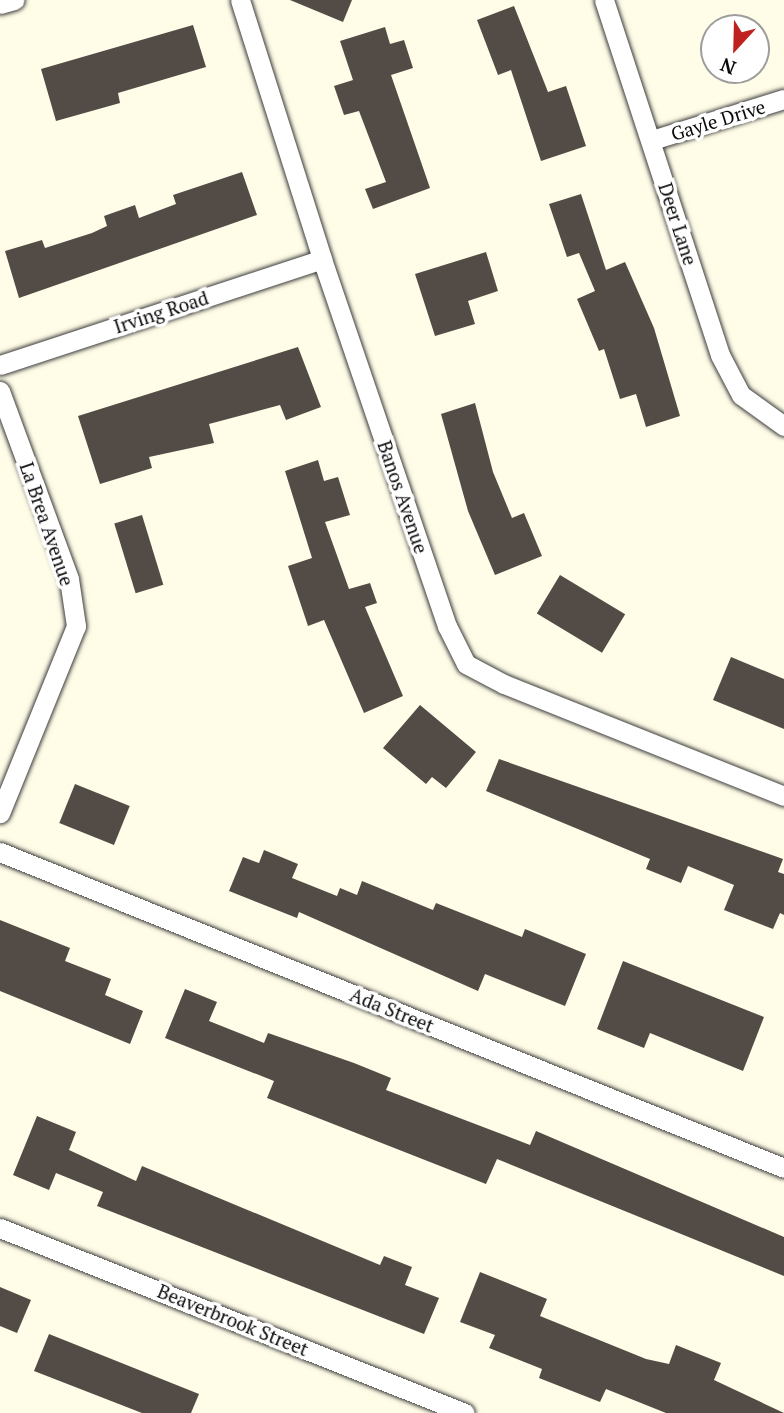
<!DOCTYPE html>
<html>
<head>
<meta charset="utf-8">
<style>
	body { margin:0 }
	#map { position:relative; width:784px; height:1413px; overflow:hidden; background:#fffce7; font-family:"PT Serif",serif }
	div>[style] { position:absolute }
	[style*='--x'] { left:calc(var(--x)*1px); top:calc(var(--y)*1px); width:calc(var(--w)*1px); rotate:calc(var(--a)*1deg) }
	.building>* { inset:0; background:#534c46; transform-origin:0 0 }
	.roads { filter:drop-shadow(0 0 2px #3d3d3d) drop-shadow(0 0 2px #3d3d3d) }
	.minor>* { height:19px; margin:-9.5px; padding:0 9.5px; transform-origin:9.5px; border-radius:9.5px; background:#fff }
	span { translate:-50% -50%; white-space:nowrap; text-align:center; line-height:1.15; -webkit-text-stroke:7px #fff; paint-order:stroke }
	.street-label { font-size:19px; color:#0a0a0a }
	.north { position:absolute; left:700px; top:14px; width:70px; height:70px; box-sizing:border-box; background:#fff; border:2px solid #9d9d9d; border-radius:50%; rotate:202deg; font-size:19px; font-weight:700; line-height:28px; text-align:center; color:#0a0a0a }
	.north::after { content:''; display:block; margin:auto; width:24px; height:32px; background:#be211e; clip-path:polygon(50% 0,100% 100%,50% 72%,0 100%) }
</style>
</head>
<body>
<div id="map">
	<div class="building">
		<div style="clip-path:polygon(290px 0,352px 0,343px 22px)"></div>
		<div style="clip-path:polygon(514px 6px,548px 92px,566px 86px,586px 146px,541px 161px,511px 70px,498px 75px,477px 20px)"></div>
		<div style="clip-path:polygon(193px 25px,206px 67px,118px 93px,120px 103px,56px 121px,41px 69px)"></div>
		<div style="clip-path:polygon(385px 27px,390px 44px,404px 40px,413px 68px,391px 75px,430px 188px,373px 209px,365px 189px,386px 182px,359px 111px,344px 115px,334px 86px,353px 80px,340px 41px)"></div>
		<div style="clip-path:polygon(242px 172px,257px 215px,19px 298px,5px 251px,42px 240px,45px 248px,92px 233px,107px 226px,104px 216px,135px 205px,139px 218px,176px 204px,173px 195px)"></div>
		<div style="clip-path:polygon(581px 194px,606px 270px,625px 262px,654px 328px,680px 416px,646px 427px,636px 394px,620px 399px,604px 349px,599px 351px,577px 299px,595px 291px,579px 253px,567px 257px,549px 204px)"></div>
		<div style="clip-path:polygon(486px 252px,498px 291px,468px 301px,475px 324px,435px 336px,415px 274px)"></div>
		<div style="clip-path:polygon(298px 347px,321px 407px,286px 420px,280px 405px,209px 424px,214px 443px,149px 457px,152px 468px,100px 484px,78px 416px)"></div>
		<div style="clip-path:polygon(475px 403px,493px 472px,512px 518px,524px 513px,542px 556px,495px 575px,468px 511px,441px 414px)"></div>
		<div style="clip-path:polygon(318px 460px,324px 481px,338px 477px,350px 515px,325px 522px,349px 589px,370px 583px,377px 603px,365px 607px,403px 696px,364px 713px,324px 620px,308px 626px,288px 566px,312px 558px,285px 471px)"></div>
		<div style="left:142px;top:515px;width:73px;height:29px;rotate:73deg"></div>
		<div style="left:560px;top:575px;width:76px;height:45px;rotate:31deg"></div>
		<div style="clip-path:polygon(731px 657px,784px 679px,784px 729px,713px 700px)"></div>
		<div style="clip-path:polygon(420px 705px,476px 752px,446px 788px,432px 777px,426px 784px,383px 748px)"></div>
		<div style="clip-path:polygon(499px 759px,783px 859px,778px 872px,784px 874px,784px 915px,780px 913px,773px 929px,724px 910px,734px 885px,688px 866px,681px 883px,646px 869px,650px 859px,486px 791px)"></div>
		<div style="left:75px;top:784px;width:59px;height:42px;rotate:22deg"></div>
		<div style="clip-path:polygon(264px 850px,298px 864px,292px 878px,337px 896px,340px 888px,357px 895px,362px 881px,433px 910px,436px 903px,522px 937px,525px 929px,586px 954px,565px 1006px,485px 974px,478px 991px,299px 912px,297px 918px,229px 891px,243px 857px,259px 863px)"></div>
		<div style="clip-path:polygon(0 920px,70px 948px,65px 961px,111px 979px,105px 995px,143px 1011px,130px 1044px,0 991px)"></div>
		<div style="clip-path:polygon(623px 961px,764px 1017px,743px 1071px,650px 1033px,644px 1048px,597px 1029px)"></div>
		<div style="clip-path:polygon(185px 989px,217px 1002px,209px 1021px,264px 1043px,268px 1033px,354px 1063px,391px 1078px,386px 1090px,530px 1145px,536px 1131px,784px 1237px,784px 1276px,497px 1159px,486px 1184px,267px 1098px,274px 1081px,165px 1038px)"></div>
		<div style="clip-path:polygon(37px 1116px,76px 1132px,69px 1150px,136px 1181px,142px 1166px,380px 1265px,384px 1256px,412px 1267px,405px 1285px,439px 1298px,424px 1334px,97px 1206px,103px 1192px,56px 1173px,49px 1190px,13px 1175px)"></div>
		<div style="clip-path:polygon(480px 1272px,547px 1299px,540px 1316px,646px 1359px,669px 1364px,676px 1345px,721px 1363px,714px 1380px,784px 1413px,666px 1413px,606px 1389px,600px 1402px,539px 1378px,542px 1369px,489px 1348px,495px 1335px,460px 1322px)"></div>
		<div style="clip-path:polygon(0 1287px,31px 1300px,17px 1333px,0 1326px)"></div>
		<div style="clip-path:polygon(49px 1334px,199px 1394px,191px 1413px,142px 1413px,34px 1371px)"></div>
	</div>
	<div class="roads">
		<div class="minor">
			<div style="--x:240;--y:0;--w:272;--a:72.4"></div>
			<div style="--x:322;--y:259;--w:388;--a:71.2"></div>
			<div style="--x:447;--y:626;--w:42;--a:63.4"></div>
			<div style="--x:466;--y:664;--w:43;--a:27.8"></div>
			<div style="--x:504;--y:684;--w:302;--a:21.8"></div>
			<div style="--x:604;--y:0;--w:373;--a:71.9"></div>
			<div style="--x:720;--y:355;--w:45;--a:62.3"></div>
			<div style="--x:741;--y:395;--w:53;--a:35.8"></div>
			<div style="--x:0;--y:4;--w:15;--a:-16"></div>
			<div style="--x:652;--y:140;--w:138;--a:-17.3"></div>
			<div style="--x:0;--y:365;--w:339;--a:-18.2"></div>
			<div style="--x:0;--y:391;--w:200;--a:69.8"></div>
			<div style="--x:69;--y:579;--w:48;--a:81.5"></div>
			<div style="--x:76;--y:626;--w:202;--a:112.1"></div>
			<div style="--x:0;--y:852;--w:845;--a:21.95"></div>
			<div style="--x:0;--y:1228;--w:500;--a:21.7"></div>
		</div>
	</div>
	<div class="street-label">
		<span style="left:718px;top:120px;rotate:-17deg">Gayle Drive</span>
		<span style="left:678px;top:224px;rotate:72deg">Deer Lane</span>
		<span style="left:161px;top:312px;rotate:-18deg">Irving Road</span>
		<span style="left:403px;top:497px;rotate:71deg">Banos Avenue</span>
		<span style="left:47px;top:524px;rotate:71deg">La Brea Avenue</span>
		<span style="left:392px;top:1010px;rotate:22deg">Ada Street</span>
		<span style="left:233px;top:1320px;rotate:22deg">Beaverbrook Street</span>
	</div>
	<div class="north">N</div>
</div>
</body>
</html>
